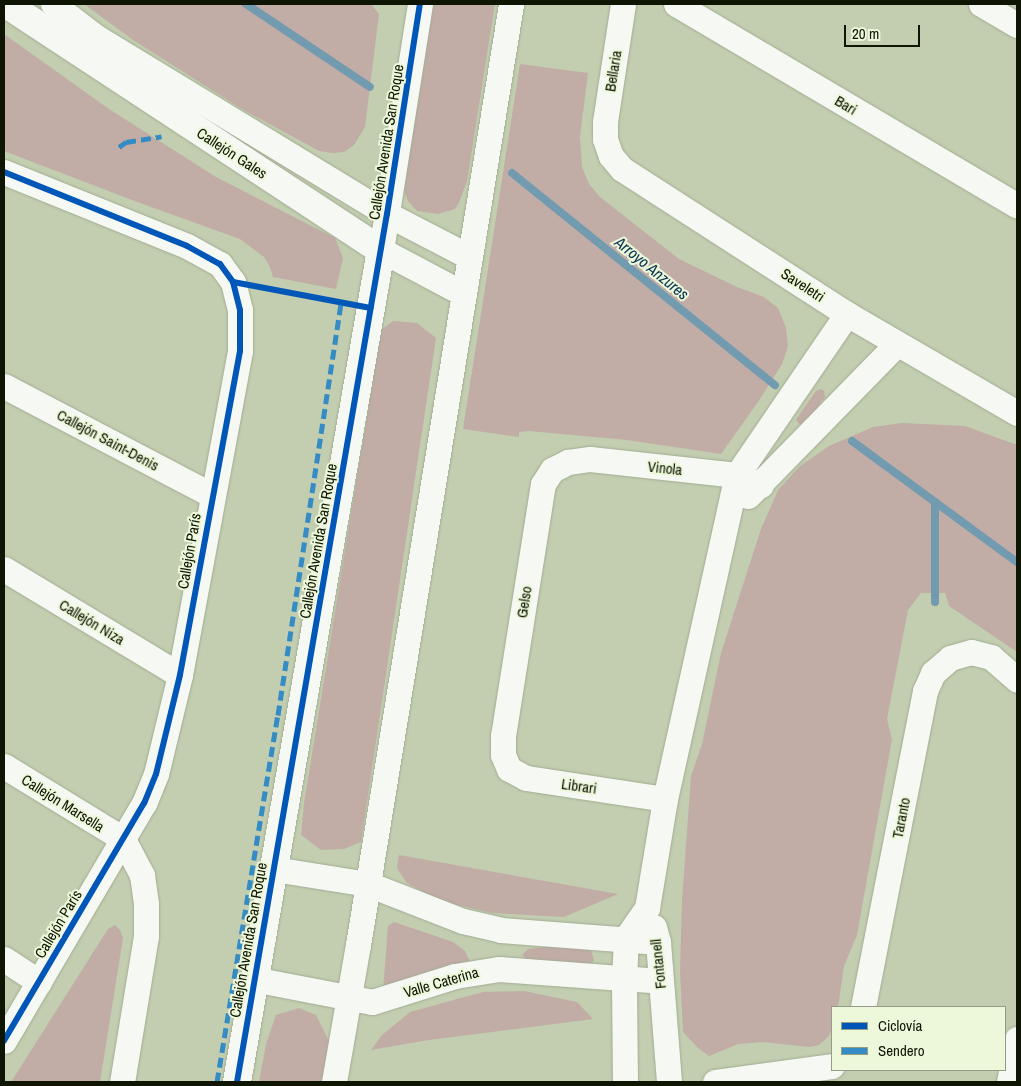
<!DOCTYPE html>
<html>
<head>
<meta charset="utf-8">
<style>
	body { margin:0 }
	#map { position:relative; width:1021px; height:1086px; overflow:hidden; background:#c2ceaf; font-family:"Archivo Narrow",sans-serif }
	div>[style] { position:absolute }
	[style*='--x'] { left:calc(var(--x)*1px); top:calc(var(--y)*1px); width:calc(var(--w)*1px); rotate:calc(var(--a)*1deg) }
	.green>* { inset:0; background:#c1ada5 }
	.stream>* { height:8px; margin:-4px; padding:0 4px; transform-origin:4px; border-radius:4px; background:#729bb0 }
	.roads { filter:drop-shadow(0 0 1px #a2ab93) drop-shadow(0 0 1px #a2ab93) }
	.street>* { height:25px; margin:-12.5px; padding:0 12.5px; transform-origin:12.5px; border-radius:12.5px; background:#f6f8f3 }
	.secondary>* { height:28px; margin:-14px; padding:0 14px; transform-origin:14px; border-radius:14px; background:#f6f8f3 }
	.quiet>* { height:5px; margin-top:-2.5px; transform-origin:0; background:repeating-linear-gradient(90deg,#358bc4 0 10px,transparent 0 15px) }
	.cycleway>* { height:6px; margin:-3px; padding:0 3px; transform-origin:3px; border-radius:3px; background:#0057b8 }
	span { translate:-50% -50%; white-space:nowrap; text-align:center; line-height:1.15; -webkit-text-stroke:4px #edf8db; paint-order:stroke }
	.street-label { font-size:15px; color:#0e1502 }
	.water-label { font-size:16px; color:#063250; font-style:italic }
	.frame { position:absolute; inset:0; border:5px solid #0e1502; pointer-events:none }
	.legend { position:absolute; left:831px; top:1006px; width:175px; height:65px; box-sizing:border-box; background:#edf8db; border:1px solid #949d84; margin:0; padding:6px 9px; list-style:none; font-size:15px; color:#0e1502 }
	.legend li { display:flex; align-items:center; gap:10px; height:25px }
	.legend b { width:25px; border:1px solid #949d84 }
	.scale { position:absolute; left:844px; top:25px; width:76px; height:22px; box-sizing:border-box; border:2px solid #0e1502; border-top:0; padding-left:6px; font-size:15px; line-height:18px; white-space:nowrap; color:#0e1502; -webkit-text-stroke:4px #edf8db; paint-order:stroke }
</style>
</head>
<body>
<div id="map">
	<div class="green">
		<div style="clip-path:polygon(84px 4px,371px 4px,379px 14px,365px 127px,354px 145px,344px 152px,333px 153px,319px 151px,242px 109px,133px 40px)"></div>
		<div style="clip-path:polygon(430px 4px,495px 4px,467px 181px,459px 203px,455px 209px,438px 214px,417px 211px,408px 201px,403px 188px)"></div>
		<div style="clip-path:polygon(4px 34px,109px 109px,216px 177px,335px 238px,343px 258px,336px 289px,273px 277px,270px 267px,264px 257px,240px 239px,140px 203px,4px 151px)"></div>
		<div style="clip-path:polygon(520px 64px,588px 73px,580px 136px,582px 167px,589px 184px,600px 197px,679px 259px,737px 287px,764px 297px,778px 308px,786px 328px,788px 346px,782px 364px,758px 402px,721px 454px,627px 440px,529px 431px,519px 432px,519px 437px,463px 429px)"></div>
		<div style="clip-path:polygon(393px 321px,417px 323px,436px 338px,361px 842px,344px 849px,321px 850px,301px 835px,304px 803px,381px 330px)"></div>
		<div style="clip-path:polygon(821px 389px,824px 391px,825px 397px,804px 425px,801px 426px,796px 420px,797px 418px,816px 391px)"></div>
		<div style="clip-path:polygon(902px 423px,965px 426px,1017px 445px,1017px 652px,949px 606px,945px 593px,921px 593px,908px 610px,887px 719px,892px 739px,857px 935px,844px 966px,838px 1007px,832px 1007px,832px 1028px,829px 1036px,819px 1045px,809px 1047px,763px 1042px,738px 1044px,709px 1056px,698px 1048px,683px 1032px,680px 971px,682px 900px,691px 776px,702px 744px,721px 653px,761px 529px,778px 490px,799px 467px,829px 446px,873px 427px)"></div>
		<div style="clip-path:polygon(399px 855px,618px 894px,564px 917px,492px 913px,440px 901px,407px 883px,397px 868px)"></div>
		<div style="clip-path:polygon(394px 922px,453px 942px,465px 951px,470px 962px,383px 991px,388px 926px)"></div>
		<div style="clip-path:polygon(115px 925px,120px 930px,123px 938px,100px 1082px,11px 1082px,108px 929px)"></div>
		<div style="clip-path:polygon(560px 945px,590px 948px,594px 960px,586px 970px,527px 960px,522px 955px,528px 949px)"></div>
		<div style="clip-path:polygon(524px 991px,577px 1002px,593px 1019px,429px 1040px,371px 1050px,382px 1035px,410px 1012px,483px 992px)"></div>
		<div style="clip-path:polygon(299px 1008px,316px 1015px,330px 1043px,323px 1082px,259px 1082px,266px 1044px,276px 1015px)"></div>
	</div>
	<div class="stream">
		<div style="--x:246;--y:4;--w:149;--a:33.8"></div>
		<div style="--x:512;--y:173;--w:338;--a:38.9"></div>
		<div style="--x:852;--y:441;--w:205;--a:36.3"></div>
		<div style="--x:935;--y:502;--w:100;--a:90"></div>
	</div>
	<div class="roads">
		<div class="street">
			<div style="--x:53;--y:4;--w:54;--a:37.5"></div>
			<div style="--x:96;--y:37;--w:341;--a:31.3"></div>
			<div style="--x:387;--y:214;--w:93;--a:27.4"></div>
			<div style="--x:420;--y:4;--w:249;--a:99"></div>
			<div style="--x:381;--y:250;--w:94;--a:27.9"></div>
			<div style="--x:623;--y:4;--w:119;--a:98.7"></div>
			<div style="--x:605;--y:122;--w:17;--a:90"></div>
			<div style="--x:605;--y:139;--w:18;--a:71"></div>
			<div style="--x:611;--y:156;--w:17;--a:50"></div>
			<div style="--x:622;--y:169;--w:268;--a:32.8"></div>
			<div style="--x:847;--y:314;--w:197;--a:30.2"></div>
			<div style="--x:676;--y:4;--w:396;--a:30.6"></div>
			<div style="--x:981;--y:4;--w:42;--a:30.3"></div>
			<div style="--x:4;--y:172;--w:197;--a:22"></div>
			<div style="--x:187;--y:246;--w:38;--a:29"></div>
			<div style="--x:220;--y:264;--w:22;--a:54"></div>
			<div style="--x:233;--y:282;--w:29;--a:76"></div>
			<div style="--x:240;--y:310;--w:41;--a:90"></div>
			<div style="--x:240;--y:351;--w:330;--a:100.5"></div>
			<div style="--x:180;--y:675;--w:102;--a:103.6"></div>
			<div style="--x:156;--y:774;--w:31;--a:112"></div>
			<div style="--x:144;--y:803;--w:276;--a:120.5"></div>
			<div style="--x:4;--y:386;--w:235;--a:27.7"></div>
			<div style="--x:748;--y:496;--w:213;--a:-45.6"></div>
			<div style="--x:4;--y:569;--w:205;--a:31.1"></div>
			<div style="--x:4;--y:766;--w:140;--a:31.5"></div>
			<div style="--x:123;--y:839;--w:41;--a:62.2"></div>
			<div style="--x:142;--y:875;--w:29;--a:82"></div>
			<div style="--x:146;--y:904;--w:32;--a:90"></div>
			<div style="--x:146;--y:936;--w:148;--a:99.3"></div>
			<div style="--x:665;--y:799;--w:141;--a:-171.4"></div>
			<div style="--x:526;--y:778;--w:19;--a:-152"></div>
			<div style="--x:509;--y:769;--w:15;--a:-113"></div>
			<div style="--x:503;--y:755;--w:19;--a:-90"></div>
			<div style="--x:503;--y:736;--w:255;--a:-81"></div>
			<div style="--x:543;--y:484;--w:17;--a:-57"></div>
			<div style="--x:552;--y:470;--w:18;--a:-27"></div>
			<div style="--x:568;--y:462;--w:22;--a:-8"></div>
			<div style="--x:590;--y:459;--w:148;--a:6.2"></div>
			<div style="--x:737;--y:475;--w:26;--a:23"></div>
			<div style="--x:274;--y:869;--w:95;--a:9.1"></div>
			<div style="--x:368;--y:884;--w:102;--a:21.3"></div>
			<div style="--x:463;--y:921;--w:39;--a:13"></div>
			<div style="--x:501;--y:930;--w:157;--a:4.4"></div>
			<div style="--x:654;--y:927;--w:16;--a:75"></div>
			<div style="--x:658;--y:942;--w:140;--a:85.5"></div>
			<div style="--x:4;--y:959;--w:42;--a:33.3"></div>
			<div style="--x:253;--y:979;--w:121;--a:10.9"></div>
			<div style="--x:372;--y:1002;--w:87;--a:-17.4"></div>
			<div style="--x:455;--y:976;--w:45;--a:-9"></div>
			<div style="--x:499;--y:969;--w:162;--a:4.2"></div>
			<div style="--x:863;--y:1007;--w:322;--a:-78.9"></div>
			<div style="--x:925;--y:691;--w:20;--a:-66"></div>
			<div style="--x:933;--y:673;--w:23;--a:-41"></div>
			<div style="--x:950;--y:658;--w:22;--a:-16"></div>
			<div style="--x:971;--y:652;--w:21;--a:14"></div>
			<div style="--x:991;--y:657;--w:35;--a:41"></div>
			<div style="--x:334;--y:1082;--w:139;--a:-80.1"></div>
			<div style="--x:358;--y:945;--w:953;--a:-80.76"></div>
			<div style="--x:625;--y:1082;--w:103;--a:-90.6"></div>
			<div style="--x:624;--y:979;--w:41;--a:-87.2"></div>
			<div style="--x:626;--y:938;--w:37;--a:-55"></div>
			<div style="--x:647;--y:908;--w:110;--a:-80.6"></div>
			<div style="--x:665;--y:799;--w:332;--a:-77.5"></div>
			<div style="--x:737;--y:475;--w:195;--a:-55.7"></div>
			<div style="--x:715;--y:1082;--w:118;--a:-7.8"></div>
			<div style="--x:1009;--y:1082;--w:44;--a:-79.5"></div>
		</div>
		<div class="secondary">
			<div style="--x:6;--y:4;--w:448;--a:33.3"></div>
			<div style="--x:381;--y:250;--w:844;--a:99.82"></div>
		</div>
	</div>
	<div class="quiet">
		<div style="--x:119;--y:147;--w:9;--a:-36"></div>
		<div style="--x:126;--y:142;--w:36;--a:-9"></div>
		<div style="--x:217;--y:1082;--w:372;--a:-80.6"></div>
		<div style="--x:278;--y:715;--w:417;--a:-81.3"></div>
	</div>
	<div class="cycleway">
		<div style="--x:4;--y:172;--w:197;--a:22"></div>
		<div style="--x:187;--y:246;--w:38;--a:29"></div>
		<div style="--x:220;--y:264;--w:22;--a:54"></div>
		<div style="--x:233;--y:282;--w:29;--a:76"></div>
		<div style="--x:240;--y:310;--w:41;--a:90"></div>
		<div style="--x:240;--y:351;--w:330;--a:100.5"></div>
		<div style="--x:180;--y:675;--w:102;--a:103.6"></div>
		<div style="--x:156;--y:774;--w:31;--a:112"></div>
		<div style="--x:144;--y:803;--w:276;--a:120.5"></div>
		<div style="--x:233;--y:282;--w:140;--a:10.7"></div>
		<div style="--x:237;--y:1082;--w:881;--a:-80.2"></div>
		<div style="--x:387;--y:214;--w:213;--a:-81.1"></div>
	</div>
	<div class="street-label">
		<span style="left:613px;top:71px;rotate:-81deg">Bellaria</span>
		<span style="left:846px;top:105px;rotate:31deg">Bari</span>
		<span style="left:386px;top:142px;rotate:-81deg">Callejón Avenida San Roque</span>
		<span style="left:232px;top:153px;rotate:33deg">Callejón Gales</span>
		<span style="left:803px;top:285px;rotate:33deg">Saveletri</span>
		<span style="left:108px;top:440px;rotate:28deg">Callejón Saint-Denis</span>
		<span style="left:665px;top:468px;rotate:6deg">Vinola</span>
		<span style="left:318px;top:541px;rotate:-80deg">Callejón Avenida San Roque</span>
		<span style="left:189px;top:551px;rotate:-80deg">Callejón París</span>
		<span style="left:524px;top:602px;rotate:-81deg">Gelso</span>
		<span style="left:92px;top:622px;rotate:31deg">Callejón Niza</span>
		<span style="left:579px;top:786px;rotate:8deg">Librari</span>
		<span style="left:63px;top:803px;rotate:32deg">Callejón Marsella</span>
		<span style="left:901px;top:818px;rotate:-79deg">Taranto</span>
		<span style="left:58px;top:924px;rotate:-59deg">Callejón París</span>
		<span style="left:248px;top:940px;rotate:-80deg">Callejón Avenida San Roque</span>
		<span style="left:658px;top:964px;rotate:-96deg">Fontanell</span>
		<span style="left:441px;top:982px;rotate:-16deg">Valle Caterina</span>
	</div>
	<div class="water-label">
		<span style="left:652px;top:268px;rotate:39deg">Arroyo Anzures</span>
	</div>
	<div class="frame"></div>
	<ul class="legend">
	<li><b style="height:6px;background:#0057b8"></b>Ciclovía</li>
	<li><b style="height:6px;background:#358bc4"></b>Sendero</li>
	</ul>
	<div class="scale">20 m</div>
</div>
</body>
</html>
